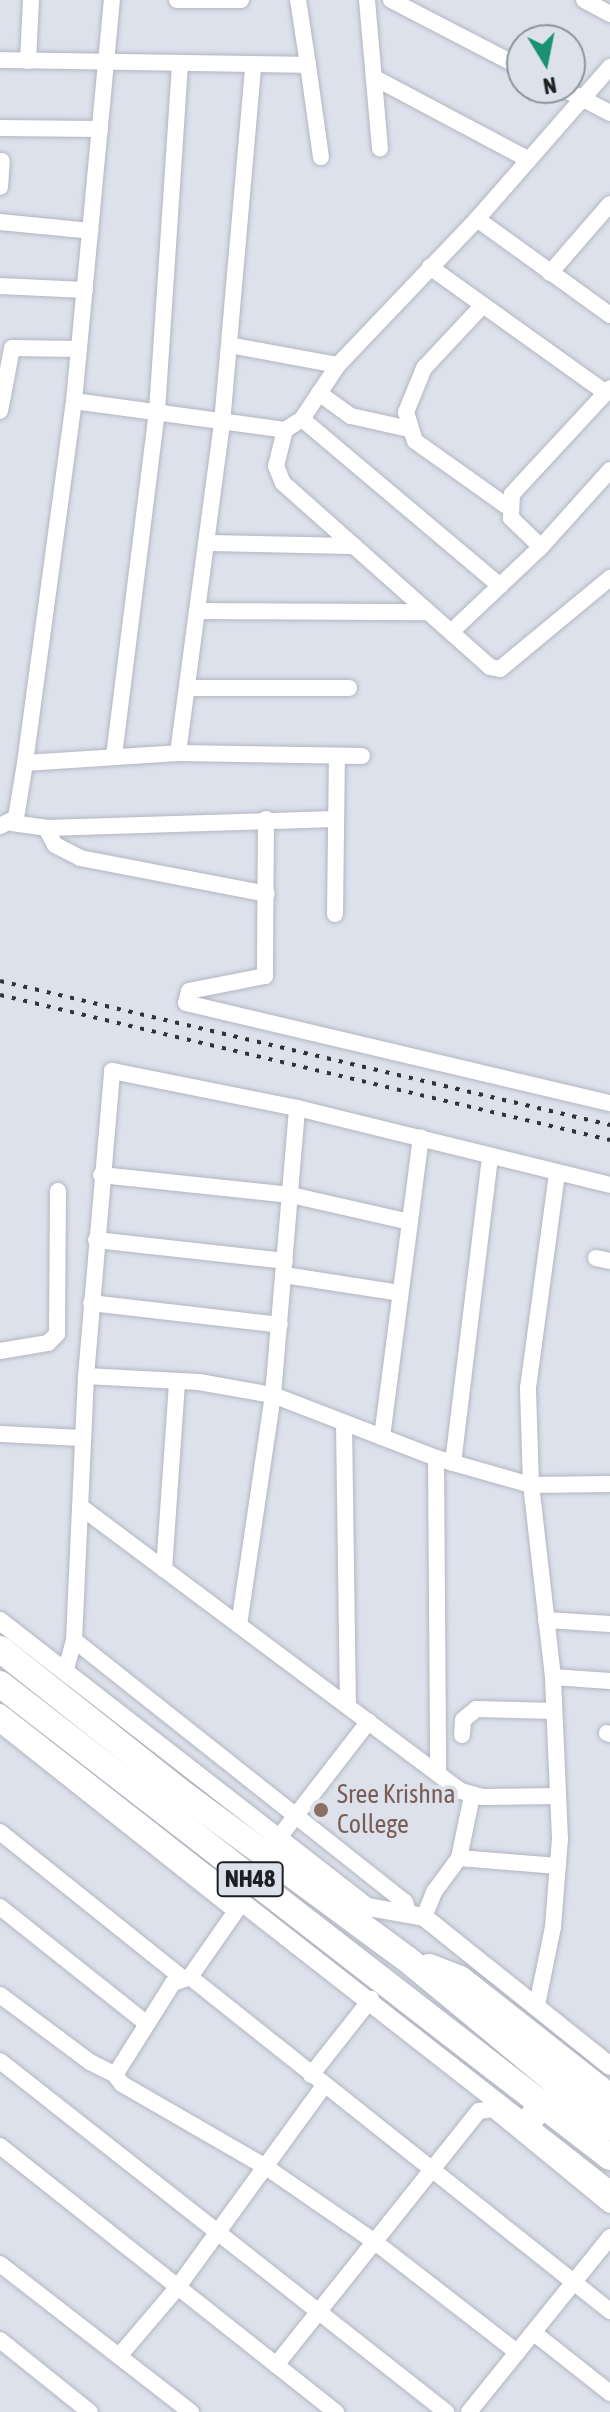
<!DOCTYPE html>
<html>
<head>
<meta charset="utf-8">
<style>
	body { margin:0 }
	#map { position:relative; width:610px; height:2412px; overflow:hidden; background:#dde1ec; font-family:"Asap Condensed",sans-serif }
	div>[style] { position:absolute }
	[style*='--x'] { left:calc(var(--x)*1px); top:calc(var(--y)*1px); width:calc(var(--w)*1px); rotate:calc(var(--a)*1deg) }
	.roads { filter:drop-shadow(0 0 2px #b2b6c1) drop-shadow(0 0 2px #b2b6c1) }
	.minor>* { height:16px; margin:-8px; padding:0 8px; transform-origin:8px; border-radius:8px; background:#fff }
	.tertiary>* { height:18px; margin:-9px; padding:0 9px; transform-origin:9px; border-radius:9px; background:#fff }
	.trunk>* { height:26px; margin:-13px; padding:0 13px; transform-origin:13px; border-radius:13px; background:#fff }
	.rail>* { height:4px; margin-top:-2px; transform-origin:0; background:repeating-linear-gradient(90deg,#313338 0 4px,transparent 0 12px) }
	.dots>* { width:22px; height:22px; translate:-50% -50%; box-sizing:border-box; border:4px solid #dde1ec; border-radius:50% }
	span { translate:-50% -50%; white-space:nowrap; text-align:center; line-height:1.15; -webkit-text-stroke:8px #dde1ec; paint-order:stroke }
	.shield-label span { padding:2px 6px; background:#dde1ec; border:2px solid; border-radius:6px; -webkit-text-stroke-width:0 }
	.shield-label { font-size:24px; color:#1d1f23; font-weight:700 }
	.education-label { font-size:26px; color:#785e54 }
	.left { translate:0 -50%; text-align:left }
	.north { position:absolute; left:506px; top:24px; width:80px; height:80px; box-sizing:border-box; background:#dde1ec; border:2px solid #90939c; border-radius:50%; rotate:170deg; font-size:22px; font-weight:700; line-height:32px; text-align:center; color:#1d1f23 }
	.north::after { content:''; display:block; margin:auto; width:28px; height:36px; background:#1a9175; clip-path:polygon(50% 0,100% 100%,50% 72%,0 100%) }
</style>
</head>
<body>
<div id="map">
	<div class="roads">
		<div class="minor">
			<div style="--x:177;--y:0;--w:64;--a:0"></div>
			<div style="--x:367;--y:0;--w:149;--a:85"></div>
			<div style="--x:391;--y:0;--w:148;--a:27.4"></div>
			<div style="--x:584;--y:0;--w:30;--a:28"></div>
			<div style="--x:0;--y:60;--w:308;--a:0.9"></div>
			<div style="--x:308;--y:65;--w:66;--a:-98.7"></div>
			<div style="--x:28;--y:61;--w:61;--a:-87.2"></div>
			<div style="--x:308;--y:65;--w:93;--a:82"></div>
			<div style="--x:375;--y:78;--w:174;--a:28"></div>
			<div style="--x:562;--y:88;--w:54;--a:27.5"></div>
			<div style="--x:0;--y:128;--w:100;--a:0.6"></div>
			<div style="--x:0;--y:187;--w:26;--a:-86"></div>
			<div style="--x:477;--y:219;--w:164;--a:35.8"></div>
			<div style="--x:0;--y:222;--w:91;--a:5.6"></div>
			<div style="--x:430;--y:267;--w:216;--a:35.6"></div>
			<div style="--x:550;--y:273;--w:91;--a:-49"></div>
			<div style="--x:0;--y:286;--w:85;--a:2.7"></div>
			<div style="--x:483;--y:305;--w:86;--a:133.1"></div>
			<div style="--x:424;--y:368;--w:48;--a:112.2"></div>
			<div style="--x:406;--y:412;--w:30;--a:73"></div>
			<div style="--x:415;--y:441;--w:114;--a:35.4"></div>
			<div style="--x:229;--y:345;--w:111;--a:10.4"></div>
			<div style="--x:319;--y:393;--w:39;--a:36"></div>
			<div style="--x:351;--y:416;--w:59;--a:12.6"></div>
			<div style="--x:74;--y:401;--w:213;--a:7.8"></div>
			<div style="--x:285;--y:430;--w:20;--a:-33"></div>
			<div style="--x:302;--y:419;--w:65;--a:-56.3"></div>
			<div style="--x:338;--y:365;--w:202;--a:-46.4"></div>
			<div style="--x:477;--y:219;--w:202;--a:-48.8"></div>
			<div style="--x:0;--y:411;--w:64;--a:-79.2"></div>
			<div style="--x:12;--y:348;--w:67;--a:0.9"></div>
			<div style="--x:302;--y:419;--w:259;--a:40.1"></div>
			<div style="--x:285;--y:430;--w:37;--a:104"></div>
			<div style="--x:276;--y:466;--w:18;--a:68"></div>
			<div style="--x:283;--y:483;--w:277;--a:41.6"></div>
			<div style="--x:490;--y:667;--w:10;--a:11"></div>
			<div style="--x:500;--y:669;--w:143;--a:-39.6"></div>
			<div style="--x:207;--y:543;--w:147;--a:1.2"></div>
			<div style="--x:541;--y:547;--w:42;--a:-136"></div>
			<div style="--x:511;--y:518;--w:24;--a:-88"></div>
			<div style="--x:512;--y:494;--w:144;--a:-47.2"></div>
			<div style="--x:199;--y:611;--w:229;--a:0.3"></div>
			<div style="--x:451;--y:632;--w:124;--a:-43.4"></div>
			<div style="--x:541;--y:547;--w:103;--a:-48.1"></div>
			<div style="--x:188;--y:688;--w:161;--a:0"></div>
			<div style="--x:178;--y:753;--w:333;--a:-82.4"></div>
			<div style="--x:222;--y:423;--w:357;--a:-85"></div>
			<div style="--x:114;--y:756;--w:348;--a:-82.9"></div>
			<div style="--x:157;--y:411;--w:346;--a:-86.2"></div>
			<div style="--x:25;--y:763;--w:153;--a:-3.7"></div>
			<div style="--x:178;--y:753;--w:184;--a:0.9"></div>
			<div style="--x:266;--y:819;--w:157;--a:90.4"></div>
			<div style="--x:265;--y:976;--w:77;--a:168.8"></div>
			<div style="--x:189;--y:991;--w:12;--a:104"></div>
			<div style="--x:186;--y:1003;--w:436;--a:13.3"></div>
			<div style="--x:12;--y:823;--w:34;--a:8"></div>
			<div style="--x:46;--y:828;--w:290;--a:-1.8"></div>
			<div style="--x:0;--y:826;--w:18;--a:-27"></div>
			<div style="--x:16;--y:818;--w:56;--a:-80.7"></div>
			<div style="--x:25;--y:763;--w:365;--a:-82.3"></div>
			<div style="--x:74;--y:401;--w:403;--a:-84.6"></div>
			<div style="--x:46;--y:828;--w:19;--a:62"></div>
			<div style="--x:55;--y:845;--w:28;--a:27"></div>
			<div style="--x:80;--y:858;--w:190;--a:10.9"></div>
			<div style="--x:335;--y:914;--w:158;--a:-89.3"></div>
			<div style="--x:101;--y:1175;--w:191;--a:6"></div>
			<div style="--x:291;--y:1195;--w:122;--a:12.8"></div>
			<div style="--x:96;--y:1240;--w:190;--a:6.3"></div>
			<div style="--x:596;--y:1258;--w:14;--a:12"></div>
			<div style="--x:284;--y:1275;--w:117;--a:8.8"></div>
			<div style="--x:91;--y:1303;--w:190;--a:6.6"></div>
			<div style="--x:0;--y:1351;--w:49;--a:-9.5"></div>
			<div style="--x:48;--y:1343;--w:13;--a:-45"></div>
			<div style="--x:57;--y:1334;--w:143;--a:-89.6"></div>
			<div style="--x:86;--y:1376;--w:113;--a:3"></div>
			<div style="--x:199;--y:1382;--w:75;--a:10"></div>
			<div style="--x:273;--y:1395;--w:175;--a:21.1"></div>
			<div style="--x:436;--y:1458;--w:99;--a:15.9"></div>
			<div style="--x:531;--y:1485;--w:79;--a:-0.7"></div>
			<div style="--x:344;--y:1423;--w:283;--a:89.2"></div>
			<div style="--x:0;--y:1434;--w:83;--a:2.8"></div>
			<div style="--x:382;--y:1437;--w:302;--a:-82.6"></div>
			<div style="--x:436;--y:1458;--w:316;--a:89.6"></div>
			<div style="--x:453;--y:1463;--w:309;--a:-83.1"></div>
			<div style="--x:81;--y:1507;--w:474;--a:36.8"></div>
			<div style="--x:461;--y:1791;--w:22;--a:16"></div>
			<div style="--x:482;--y:1797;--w:76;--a:-0.8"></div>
			<div style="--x:164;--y:1569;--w:188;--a:-86"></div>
			<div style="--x:546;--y:1620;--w:64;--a:3.6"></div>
			<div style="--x:239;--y:1625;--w:232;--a:-81.6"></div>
			<div style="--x:273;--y:1395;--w:288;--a:-85.2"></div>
			<div style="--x:74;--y:1640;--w:422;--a:38.4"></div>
			<div style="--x:405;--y:1902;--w:10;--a:73"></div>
			<div style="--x:65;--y:1672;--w:33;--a:-74"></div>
			<div style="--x:74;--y:1640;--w:264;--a:-87.4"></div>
			<div style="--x:86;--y:1376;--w:306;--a:-85.1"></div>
			<div style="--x:112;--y:1071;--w:189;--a:11.3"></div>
			<div style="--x:297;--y:1108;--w:322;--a:13.8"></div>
			<div style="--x:553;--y:1677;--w:57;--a:4"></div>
			<div style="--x:0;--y:1724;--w:301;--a:38.4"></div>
			<div style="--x:236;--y:1911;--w:80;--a:124.9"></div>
			<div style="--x:607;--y:1733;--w:3;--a:18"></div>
			<div style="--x:462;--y:1735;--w:15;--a:-86"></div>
			<div style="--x:463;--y:1720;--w:17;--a:-40"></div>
			<div style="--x:476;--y:1709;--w:78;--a:1.5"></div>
			<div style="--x:0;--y:1832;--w:232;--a:38.7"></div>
			<div style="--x:280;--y:1836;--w:145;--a:-52.3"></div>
			<div style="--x:459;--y:1858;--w:99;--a:4.6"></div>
			<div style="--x:0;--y:1907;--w:186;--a:38.5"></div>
			<div style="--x:424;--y:1917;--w:27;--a:-68"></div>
			<div style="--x:434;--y:1892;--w:42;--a:-53.7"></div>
			<div style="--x:459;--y:1858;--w:63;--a:-78.2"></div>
			<div style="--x:0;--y:1995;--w:112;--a:36.7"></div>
			<div style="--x:90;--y:2062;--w:28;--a:27"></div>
			<div style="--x:115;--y:2075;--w:11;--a:52"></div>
			<div style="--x:122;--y:2084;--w:166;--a:30"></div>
			<div style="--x:266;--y:2167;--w:132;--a:34.5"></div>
			<div style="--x:375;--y:2242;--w:180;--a:37.8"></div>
			<div style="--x:537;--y:2005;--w:80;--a:-78.4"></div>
			<div style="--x:553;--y:1927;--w:88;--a:-85.5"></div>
			<div style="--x:560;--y:1839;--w:162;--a:-92.5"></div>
			<div style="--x:553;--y:1677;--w:193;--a:-96.5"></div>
			<div style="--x:531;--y:1485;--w:97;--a:-91.8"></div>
			<div style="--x:528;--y:1388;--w:216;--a:-82.3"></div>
			<div style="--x:0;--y:2061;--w:568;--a:38.2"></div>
			<div style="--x:115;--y:2075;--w:109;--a:-57.8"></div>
			<div style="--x:173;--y:1983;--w:18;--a:-19"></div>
			<div style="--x:190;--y:1977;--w:537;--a:38.49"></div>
			<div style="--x:311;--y:2075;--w:97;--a:-51.7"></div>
			<div style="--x:0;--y:2146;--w:429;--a:38.4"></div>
			<div style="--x:0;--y:2264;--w:242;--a:37.8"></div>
			<div style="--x:534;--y:2333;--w:97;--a:38.3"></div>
			<div style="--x:0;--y:2340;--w:115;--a:38.7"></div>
			<div style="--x:120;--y:2355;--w:88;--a:-49.6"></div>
			<div style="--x:177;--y:2288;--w:250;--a:-54"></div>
			<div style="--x:276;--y:2365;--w:325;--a:-51.4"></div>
			<div style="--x:479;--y:2111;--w:14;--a:-8"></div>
			<div style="--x:493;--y:2109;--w:151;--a:39.4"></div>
			<div style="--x:469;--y:2412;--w:225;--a:-51.1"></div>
		</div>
		<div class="tertiary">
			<div style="--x:0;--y:1621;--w:466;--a:37.9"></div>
			<div style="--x:368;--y:1907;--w:57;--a:10.1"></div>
			<div style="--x:424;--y:1917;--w:238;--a:38.7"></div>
			<div style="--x:0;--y:1713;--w:774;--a:38.02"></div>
		</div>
		<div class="trunk">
			<div style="--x:0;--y:1649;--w:233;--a:38.4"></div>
			<div style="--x:183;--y:1794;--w:278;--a:36.4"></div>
			<div style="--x:407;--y:1959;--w:264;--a:39.6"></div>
			<div style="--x:0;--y:1684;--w:772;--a:37.79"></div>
			<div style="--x:429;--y:1967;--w:33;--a:21"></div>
			<div style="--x:460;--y:1979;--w:191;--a:38.2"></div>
			<div style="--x:528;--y:2122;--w:25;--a:-50"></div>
		</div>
	</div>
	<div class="rail">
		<div style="--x:0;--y:981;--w:627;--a:13.28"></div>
		<div style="--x:0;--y:995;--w:627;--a:13.37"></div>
	</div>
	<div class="dots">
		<div style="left:321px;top:1810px;background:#8d6e63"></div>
	</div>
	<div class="shield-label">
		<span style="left:250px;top:1879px">NH48</span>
	</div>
	<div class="education-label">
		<span class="left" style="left:337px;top:1810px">Sree Krishna<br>College</span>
	</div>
	<div class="north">N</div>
</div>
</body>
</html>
